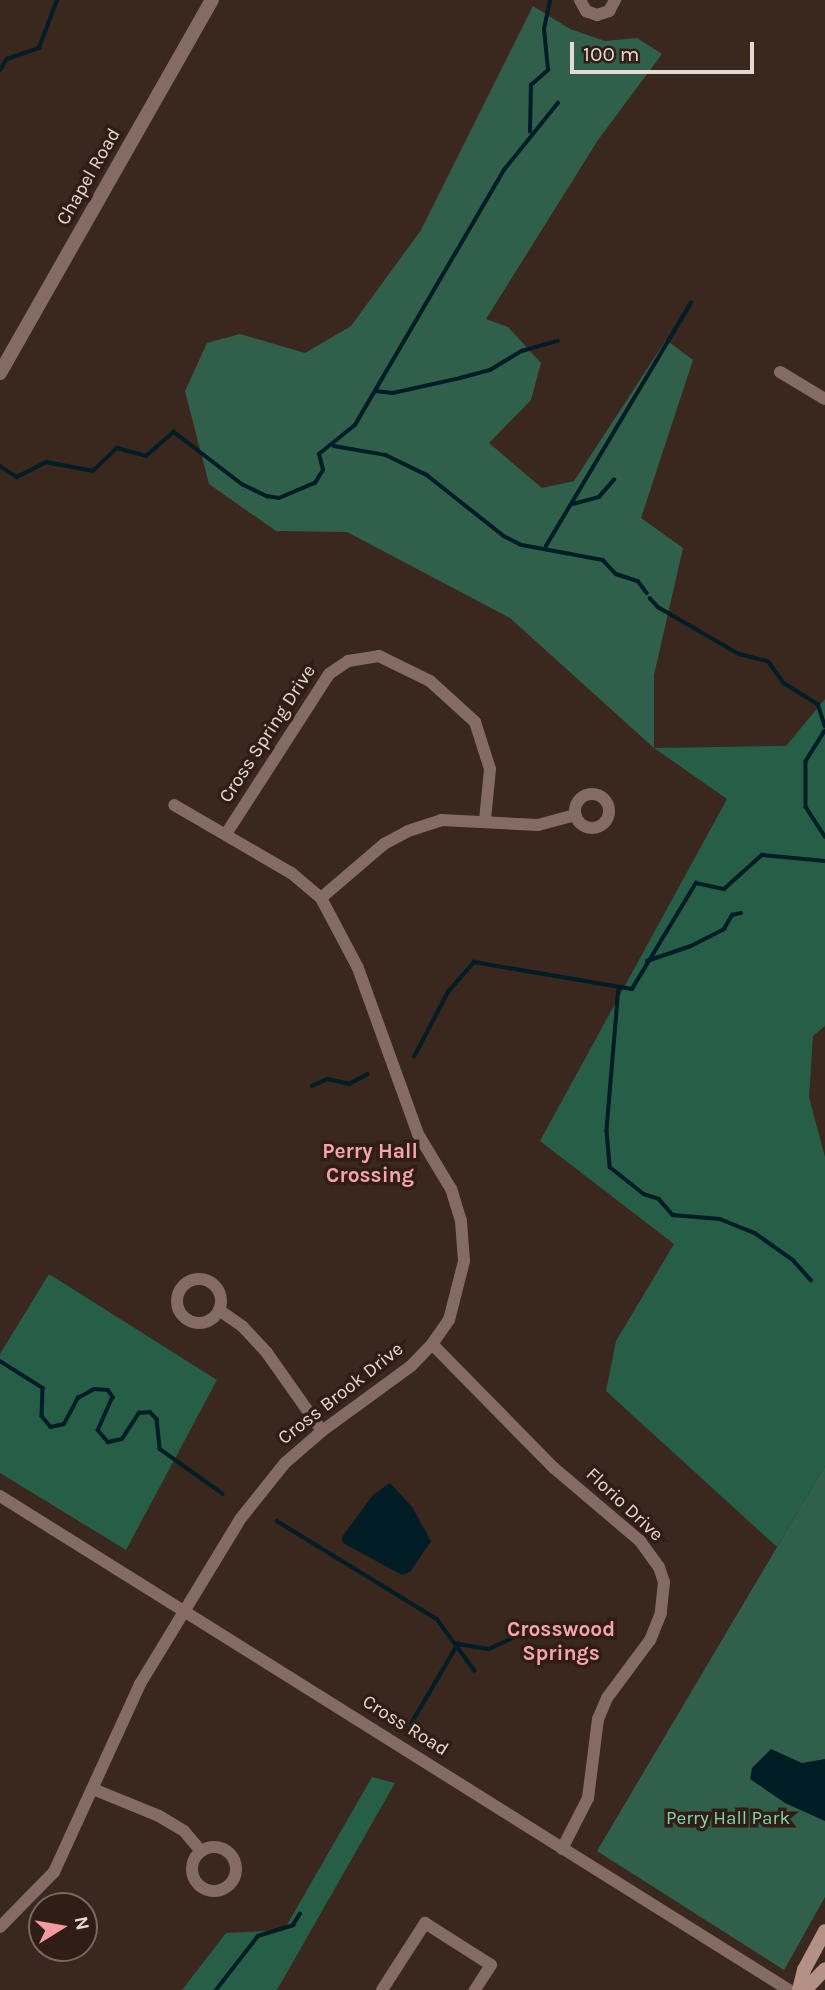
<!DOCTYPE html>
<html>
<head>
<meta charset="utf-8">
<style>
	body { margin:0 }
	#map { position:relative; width:825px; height:1990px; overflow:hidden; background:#3a271e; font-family:Karla,sans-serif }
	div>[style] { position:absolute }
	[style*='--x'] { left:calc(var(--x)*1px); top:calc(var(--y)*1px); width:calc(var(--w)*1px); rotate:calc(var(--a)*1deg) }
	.green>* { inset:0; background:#30604b }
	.forest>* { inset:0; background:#275e47 }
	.water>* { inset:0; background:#001d25 }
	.stream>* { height:3.5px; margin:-1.75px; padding:0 1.75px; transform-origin:1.75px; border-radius:1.75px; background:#001d25 }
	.minor>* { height:12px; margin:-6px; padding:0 6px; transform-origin:6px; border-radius:6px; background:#846c65 }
	.minor>.ring { margin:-6px; padding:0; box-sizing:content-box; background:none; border:12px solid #846c65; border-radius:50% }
	.tertiary>* { height:14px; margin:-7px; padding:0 7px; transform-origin:7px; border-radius:7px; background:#846c65 }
	.secondary>* { height:14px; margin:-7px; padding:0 7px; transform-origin:7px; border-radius:7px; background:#b59085 }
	span { translate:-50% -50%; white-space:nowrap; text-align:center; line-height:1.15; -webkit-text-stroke:7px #301d15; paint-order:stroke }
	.street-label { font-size:19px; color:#e6d9d3 }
	.park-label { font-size:19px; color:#81d6af }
	.neighbourhood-label { font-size:21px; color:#f8a4ac; font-weight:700 }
	.north { position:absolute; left:28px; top:1892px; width:70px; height:70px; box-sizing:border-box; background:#301d15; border:2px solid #796861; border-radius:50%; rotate:79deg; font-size:19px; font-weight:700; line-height:28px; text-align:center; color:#e6d9d3 }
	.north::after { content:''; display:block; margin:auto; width:24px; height:32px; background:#f49aa3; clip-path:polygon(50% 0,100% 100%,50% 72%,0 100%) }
	.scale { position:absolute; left:570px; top:42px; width:184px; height:32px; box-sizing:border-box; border:4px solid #e6d9d3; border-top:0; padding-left:9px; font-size:21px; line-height:24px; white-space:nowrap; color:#e6d9d3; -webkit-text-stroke:5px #301d15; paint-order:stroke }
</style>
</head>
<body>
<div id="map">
	<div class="green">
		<div style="clip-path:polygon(533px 6px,570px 29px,605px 41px,637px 38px,662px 54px,598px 140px,486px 319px,508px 327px,541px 363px,531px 400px,489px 443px,542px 488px,574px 481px,666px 340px,693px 360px,641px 518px,683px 548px,654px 675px,654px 748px,510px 618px,347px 532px,276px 531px,209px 484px,185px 391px,207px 343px,240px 334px,305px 353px,351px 326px,421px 230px)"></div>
		<div style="clip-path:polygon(825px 1466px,825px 1897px,784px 1970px,597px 1851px)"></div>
	</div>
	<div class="forest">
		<div style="clip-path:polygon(825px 699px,825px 1026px,813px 1036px,809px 1097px,825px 1157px,825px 1466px,777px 1547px,606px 1391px,616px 1341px,674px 1244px,540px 1141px,727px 799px,654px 748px,786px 746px)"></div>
		<div style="clip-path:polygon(49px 1274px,217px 1380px,126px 1550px,0 1473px,0 1354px)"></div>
		<div style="clip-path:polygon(372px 1777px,395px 1783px,277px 1990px,182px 1990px,226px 1933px,284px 1930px)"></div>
	</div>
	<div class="water">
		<div style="clip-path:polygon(390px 1483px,412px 1507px,431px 1541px,410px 1572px,402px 1575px,343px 1543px,342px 1537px,373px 1495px)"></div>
		<div style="clip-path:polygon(771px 1749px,802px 1763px,825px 1759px,825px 1821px,785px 1803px,750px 1779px,752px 1768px)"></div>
	</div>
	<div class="stream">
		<div style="--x:0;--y:70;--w:13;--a:-58"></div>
		<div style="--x:7;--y:59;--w:34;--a:-19"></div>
		<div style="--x:39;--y:48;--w:51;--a:-69.4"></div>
		<div style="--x:530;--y:132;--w:47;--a:-88.8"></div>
		<div style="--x:531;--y:85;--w:23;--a:-41"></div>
		<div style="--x:548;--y:70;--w:41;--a:-95.6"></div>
		<div style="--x:544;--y:29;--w:30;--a:-78"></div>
		<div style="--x:375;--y:391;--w:18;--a:6"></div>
		<div style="--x:393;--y:393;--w:69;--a:-12.6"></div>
		<div style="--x:460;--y:378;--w:31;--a:-15"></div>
		<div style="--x:490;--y:370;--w:37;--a:-31"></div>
		<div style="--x:522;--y:351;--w:37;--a:-16"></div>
		<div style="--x:334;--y:446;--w:53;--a:9.8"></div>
		<div style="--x:386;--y:455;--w:46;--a:26"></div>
		<div style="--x:427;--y:475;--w:98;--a:38.4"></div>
		<div style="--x:504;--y:536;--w:20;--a:27"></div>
		<div style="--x:522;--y:545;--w:82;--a:10.5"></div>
		<div style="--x:603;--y:560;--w:19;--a:47"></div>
		<div style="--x:616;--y:574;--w:23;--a:18"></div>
		<div style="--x:638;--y:581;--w:15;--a:53"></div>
		<div style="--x:0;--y:466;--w:20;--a:33"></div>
		<div style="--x:17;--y:477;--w:33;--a:-27"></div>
		<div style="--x:46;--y:462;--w:48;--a:10.8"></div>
		<div style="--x:93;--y:471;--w:33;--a:-44"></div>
		<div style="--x:117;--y:448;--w:30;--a:15"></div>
		<div style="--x:146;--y:456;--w:37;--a:-41"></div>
		<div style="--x:174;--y:432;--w:86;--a:37.4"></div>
		<div style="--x:242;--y:484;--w:28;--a:26"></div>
		<div style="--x:267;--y:496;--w:12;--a:9"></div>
		<div style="--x:279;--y:498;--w:39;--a:-23"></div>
		<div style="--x:315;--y:483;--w:15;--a:-58"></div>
		<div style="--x:323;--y:470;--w:16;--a:-104"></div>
		<div style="--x:319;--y:454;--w:46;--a:-38.9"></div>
		<div style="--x:355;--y:425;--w:295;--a:-59.7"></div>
		<div style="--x:504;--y:170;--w:86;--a:-51.1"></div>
		<div style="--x:573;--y:504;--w:27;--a:-15"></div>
		<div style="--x:599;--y:497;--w:23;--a:-49"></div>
		<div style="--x:546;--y:546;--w:283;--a:-59.2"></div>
		<div style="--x:650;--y:598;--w:12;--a:48"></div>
		<div style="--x:658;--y:607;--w:94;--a:30.1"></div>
		<div style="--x:739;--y:654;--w:30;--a:14"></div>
		<div style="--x:768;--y:661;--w:27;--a:54"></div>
		<div style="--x:784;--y:683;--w:40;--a:32"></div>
		<div style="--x:818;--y:704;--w:23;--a:72"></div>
		<div style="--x:825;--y:731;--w:36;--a:122"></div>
		<div style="--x:806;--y:762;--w:45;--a:90"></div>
		<div style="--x:806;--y:807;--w:35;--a:57"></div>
		<div style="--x:647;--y:961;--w:46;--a:-18.8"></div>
		<div style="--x:691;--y:946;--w:37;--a:-27"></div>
		<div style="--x:724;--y:929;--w:16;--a:-60"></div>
		<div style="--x:732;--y:915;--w:9;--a:-13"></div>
		<div style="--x:619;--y:987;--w:144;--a:94.8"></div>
		<div style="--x:607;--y:1131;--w:36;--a:85"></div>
		<div style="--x:610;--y:1167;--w:43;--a:38.5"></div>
		<div style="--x:644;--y:1194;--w:16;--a:18"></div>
		<div style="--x:659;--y:1199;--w:21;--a:49"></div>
		<div style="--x:673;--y:1215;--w:47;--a:4.9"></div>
		<div style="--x:720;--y:1219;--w:38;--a:22"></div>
		<div style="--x:755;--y:1233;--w:47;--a:35.4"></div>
		<div style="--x:793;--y:1260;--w:27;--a:48"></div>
		<div style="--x:414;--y:1057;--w:73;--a:-62.4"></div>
		<div style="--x:448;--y:992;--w:40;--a:-49"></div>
		<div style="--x:474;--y:962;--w:160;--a:9.7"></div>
		<div style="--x:632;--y:989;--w:124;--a:-58.9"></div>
		<div style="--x:696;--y:883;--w:29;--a:12"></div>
		<div style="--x:724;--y:889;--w:51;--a:-41.8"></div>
		<div style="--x:762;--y:855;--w:63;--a:5.4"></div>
		<div style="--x:312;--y:1086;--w:17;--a:-24"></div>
		<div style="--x:328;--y:1079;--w:22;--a:13"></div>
		<div style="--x:349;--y:1084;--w:21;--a:-28"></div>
		<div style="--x:0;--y:1361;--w:51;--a:32.1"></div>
		<div style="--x:43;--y:1388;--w:28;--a:92"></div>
		<div style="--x:42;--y:1416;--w:14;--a:51"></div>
		<div style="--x:51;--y:1427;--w:13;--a:-13"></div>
		<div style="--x:64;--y:1424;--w:30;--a:-62"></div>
		<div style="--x:78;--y:1398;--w:18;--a:-29"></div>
		<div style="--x:94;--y:1389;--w:14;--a:4"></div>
		<div style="--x:108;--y:1390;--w:9;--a:54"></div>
		<div style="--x:113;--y:1397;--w:36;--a:114"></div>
		<div style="--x:98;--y:1430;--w:16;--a:50"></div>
		<div style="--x:108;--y:1442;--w:14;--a:-12"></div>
		<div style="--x:122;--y:1439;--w:31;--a:-57"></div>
		<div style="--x:139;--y:1413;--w:11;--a:-5"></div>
		<div style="--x:150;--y:1412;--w:10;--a:45"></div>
		<div style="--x:157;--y:1419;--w:30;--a:84"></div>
		<div style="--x:160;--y:1449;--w:77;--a:35.5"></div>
		<div style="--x:277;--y:1521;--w:188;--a:31.5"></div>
		<div style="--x:437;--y:1619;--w:64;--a:53.8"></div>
		<div style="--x:458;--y:1644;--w:31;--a:9"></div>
		<div style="--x:489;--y:1649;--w:26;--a:-25"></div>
		<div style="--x:411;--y:1724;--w:93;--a:-59.6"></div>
		<div style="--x:216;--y:1990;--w:68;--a:-52.1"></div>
		<div style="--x:258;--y:1936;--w:37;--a:-17"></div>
		<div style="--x:293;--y:1925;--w:13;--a:-58"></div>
	</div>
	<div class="minor">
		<div style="--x:580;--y:0;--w:13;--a:61"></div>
		<div style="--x:586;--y:11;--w:12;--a:20"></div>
		<div style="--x:597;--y:15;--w:13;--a:-18"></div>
		<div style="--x:609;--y:11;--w:13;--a:-61"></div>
		<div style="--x:780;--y:372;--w:52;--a:31"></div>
		<div class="ring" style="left:575px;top:794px;width:22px;height:22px"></div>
		<div style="--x:226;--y:834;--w:190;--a:-57.2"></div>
		<div style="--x:329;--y:674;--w:23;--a:-34"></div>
		<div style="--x:348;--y:661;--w:31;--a:-9"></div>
		<div style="--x:379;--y:656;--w:57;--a:26.1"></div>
		<div style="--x:430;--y:681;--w:61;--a:42.3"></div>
		<div style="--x:475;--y:722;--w:49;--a:72.3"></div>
		<div style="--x:490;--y:769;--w:51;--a:95.6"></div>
		<div style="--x:321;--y:898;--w:83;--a:-40.6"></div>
		<div style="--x:384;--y:844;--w:27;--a:-28"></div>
		<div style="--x:408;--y:831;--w:35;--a:-18"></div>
		<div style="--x:441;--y:820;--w:97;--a:3"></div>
		<div style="--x:538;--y:825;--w:39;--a:-15"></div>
		<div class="ring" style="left:177px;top:1279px;width:32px;height:32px"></div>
		<div style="--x:219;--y:1310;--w:29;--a:35"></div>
		<div style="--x:243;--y:1327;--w:35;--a:47"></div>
		<div style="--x:267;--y:1353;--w:95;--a:54.8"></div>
		<div style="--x:432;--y:1344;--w:174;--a:45.5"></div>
		<div style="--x:554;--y:1468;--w:113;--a:40.3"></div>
		<div style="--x:640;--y:1541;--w:32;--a:54"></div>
		<div style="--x:659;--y:1567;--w:16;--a:72"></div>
		<div style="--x:664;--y:1582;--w:31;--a:96"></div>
		<div style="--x:661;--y:1613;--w:29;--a:112"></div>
		<div style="--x:650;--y:1640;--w:72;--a:126.6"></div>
		<div style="--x:607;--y:1698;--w:23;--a:113"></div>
		<div style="--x:598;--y:1719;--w:80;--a:97.2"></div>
		<div style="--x:588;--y:1798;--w:57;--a:117"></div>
		<div style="--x:0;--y:1496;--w:931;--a:32.05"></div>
		<div style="--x:93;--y:1789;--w:71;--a:22.2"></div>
		<div style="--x:159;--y:1816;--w:29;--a:31"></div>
		<div style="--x:184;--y:1831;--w:26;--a:50"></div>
		<div class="ring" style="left:192px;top:1847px;width:32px;height:32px"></div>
		<div style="--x:0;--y:1927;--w:77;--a:-45.5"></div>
		<div style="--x:54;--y:1872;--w:207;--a:-65.4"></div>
		<div style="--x:140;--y:1684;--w:194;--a:-58.7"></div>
		<div style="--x:241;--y:1518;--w:70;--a:-51.3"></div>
		<div style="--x:285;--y:1463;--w:49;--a:-40.9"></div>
		<div style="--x:322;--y:1431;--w:110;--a:-36.1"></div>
		<div style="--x:411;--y:1366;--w:30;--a:-46"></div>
		<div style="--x:432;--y:1344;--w:29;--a:-55"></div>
		<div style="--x:449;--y:1320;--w:61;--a:-75.7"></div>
		<div style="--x:464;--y:1261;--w:40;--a:-94.3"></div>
		<div style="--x:461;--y:1221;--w:34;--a:-107"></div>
		<div style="--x:451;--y:1189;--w:64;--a:-121"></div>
		<div style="--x:418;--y:1134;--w:177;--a:-109.9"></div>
		<div style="--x:358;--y:968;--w:79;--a:-117.9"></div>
		<div style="--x:321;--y:898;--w:39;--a:-140"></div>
		<div style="--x:291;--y:873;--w:135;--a:-149.8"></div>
		<div style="--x:382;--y:1990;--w:80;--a:-57.3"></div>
		<div style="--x:425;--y:1923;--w:78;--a:32.5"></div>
		<div style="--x:491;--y:1965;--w:30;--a:123"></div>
	</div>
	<div class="tertiary">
		<div style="--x:0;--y:373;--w:429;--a:-60.4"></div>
	</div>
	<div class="secondary">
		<div style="--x:799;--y:1990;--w:21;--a:-76"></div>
		<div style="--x:804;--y:1970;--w:44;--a:-61.7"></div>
		<div style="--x:805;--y:1990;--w:29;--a:-46"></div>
	</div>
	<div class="street-label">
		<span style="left:89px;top:177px;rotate:-60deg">Chapel Road</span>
		<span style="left:268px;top:734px;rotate:-57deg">Cross Spring Drive</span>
		<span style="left:341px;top:1394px;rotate:-38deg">Cross Brook Drive</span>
		<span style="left:624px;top:1505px;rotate:43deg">Florio Drive</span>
		<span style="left:405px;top:1726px;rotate:32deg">Cross Road</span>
	</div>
	<div class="park-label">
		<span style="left:728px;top:1819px">Perry Hall Park</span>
	</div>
	<div class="neighbourhood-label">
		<span style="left:370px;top:1163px">Perry Hall<br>Crossing</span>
		<span style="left:561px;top:1641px">Crosswood<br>Springs</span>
	</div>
	<div class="north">N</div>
	<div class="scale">100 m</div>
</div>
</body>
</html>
